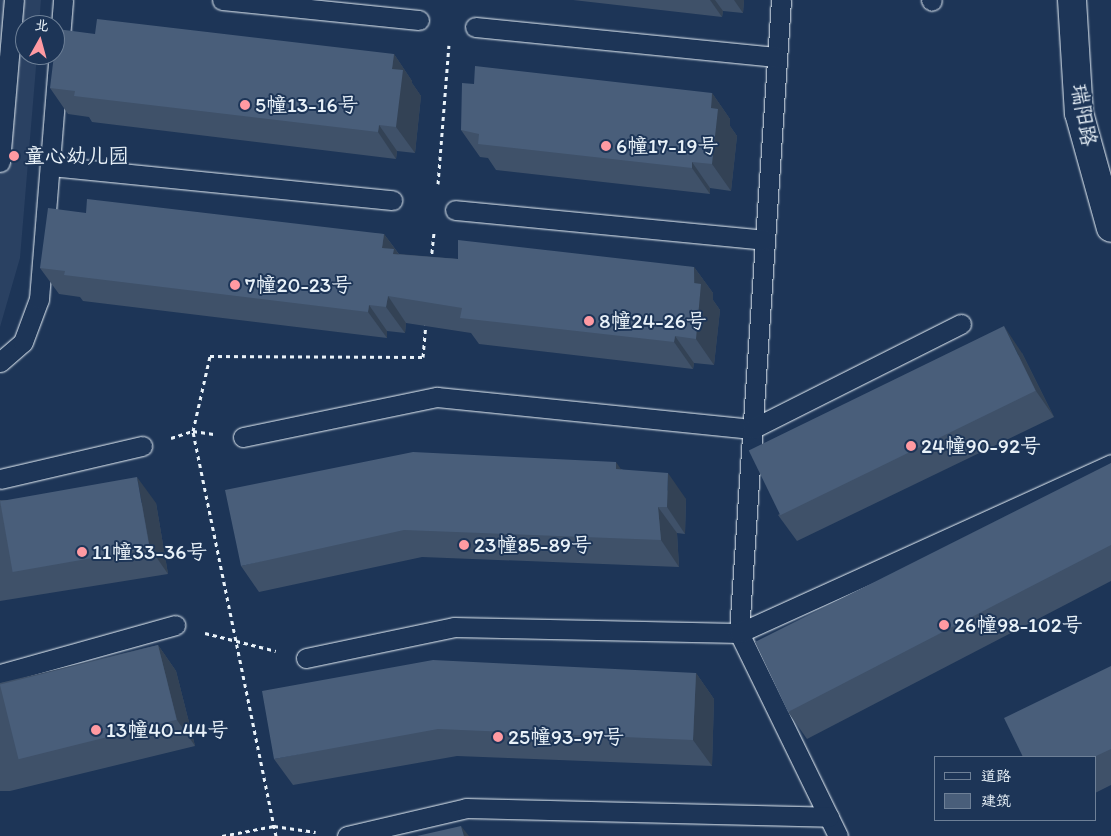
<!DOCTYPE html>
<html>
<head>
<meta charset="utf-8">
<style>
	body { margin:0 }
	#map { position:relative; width:1111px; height:836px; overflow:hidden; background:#1d3557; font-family:Itim,"LXGW WenKai TC",sans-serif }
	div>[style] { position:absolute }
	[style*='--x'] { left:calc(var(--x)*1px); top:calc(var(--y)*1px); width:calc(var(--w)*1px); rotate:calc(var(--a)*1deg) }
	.built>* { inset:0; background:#2a4162 }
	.path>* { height:3px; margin-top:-1.5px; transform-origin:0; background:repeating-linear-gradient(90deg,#e8f1f8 0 4px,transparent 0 8px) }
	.roads { filter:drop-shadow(0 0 1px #e8f1f8) drop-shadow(0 0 1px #e8f1f8) }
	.lane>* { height:19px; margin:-9.5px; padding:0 9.5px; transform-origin:9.5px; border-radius:9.5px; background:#1d3557 }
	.street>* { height:28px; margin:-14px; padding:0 14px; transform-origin:14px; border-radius:14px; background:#1d3557 }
	.wall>* { inset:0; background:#3f5169 }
	.shaded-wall>* { inset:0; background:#334255 }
	.building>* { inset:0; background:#495e7a; transform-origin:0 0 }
	.dots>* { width:14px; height:14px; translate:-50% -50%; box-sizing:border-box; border:2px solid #1d3557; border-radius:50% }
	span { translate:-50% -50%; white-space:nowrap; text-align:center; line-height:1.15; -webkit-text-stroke:4px #1d3557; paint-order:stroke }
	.poi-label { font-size:21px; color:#e8f1f8 }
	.left { translate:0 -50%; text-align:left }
	.street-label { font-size:21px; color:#e8f1f8 }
	.legend { position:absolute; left:934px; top:756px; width:162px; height:65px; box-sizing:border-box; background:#1d3557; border:1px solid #6e8097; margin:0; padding:6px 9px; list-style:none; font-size:15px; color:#e8f1f8 }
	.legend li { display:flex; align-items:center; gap:10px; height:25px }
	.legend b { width:25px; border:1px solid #6e8097 }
	.north { position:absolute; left:15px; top:15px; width:50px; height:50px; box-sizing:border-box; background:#1d3557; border:1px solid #6e8097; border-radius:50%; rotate:7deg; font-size:14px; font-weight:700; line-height:20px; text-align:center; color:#e8f1f8 }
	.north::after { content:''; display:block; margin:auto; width:18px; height:22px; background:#ff9aa2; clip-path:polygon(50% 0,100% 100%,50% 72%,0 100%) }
</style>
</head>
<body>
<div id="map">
	<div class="built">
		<div style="clip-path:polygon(0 0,41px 0,39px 25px,25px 25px,25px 55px,37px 55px,20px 258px,0 327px)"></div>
	</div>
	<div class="path">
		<div style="--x:438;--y:184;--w:139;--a:-85.5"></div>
		<div style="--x:431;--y:261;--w:29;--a:-84"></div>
		<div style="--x:171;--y:438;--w:23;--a:-18"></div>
		<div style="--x:193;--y:431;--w:21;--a:8"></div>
		<div style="--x:205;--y:633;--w:73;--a:14.2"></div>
		<div style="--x:222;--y:836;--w:53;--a:-10.9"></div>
		<div style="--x:274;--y:826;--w:42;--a:8.1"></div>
		<div style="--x:276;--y:836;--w:413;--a:-101.6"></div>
		<div style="--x:193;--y:431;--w:77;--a:-77.2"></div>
		<div style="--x:210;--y:356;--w:213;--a:0.3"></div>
		<div style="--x:423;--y:357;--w:35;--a:-85"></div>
	</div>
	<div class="roads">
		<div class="lane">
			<div style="--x:222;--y:0;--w:198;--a:5.8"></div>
			<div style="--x:781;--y:0;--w:634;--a:93.8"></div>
			<div style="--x:739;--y:633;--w:226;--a:64"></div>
			<div style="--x:931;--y:0;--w:1;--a:45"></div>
			<div style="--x:475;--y:27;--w:303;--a:5.7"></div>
			<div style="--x:0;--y:162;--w:163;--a:-85.1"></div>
			<div style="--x:50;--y:166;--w:344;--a:5.7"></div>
			<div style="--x:455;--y:210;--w:311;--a:5.5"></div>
			<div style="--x:0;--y:362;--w:30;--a:-41"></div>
			<div style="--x:23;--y:342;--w:46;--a:-69.6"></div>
			<div style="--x:39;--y:299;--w:300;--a:-85.4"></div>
			<div style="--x:243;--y:437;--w:198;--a:-11.7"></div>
			<div style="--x:437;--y:397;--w:317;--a:5.8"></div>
			<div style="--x:752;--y:429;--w:234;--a:-26.7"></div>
			<div style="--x:0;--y:479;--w:146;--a:-13.1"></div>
			<div style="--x:306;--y:658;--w:151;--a:-11.8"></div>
			<div style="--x:454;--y:627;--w:285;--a:1.2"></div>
			<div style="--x:739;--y:633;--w:409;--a:-24.4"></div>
			<div style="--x:0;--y:674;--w:182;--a:-15.6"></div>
			<div style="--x:347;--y:836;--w:122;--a:-13.2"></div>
			<div style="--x:466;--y:808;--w:363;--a:1.4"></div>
		</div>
		<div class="street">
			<div style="--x:1072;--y:0;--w:113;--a:86.5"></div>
			<div style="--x:1079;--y:113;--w:119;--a:74.5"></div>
		</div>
	</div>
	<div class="wall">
		<div style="clip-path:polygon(573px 0,744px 0,743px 13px,723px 11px,722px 17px)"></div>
		<div style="clip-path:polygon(394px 54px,412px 81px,412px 83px,421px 96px,415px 153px,397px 151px,396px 159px,92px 122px,89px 117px,68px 114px,50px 88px)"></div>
		<div style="clip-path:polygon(712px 93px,730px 119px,730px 126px,737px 136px,731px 191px,710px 188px,710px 194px,496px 170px,488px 158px,480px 157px,461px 130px)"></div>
		<div style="clip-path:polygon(86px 213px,384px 234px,399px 254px,458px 259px,694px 267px,713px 293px,713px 300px,720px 310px,714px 365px,694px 363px,693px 369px,479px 344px,471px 333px,406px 323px,405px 333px,387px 331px,387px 338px,83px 301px,80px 297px,59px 294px,40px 268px)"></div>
		<div style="clip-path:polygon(1022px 353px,1054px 417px,797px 541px,778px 515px)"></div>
		<div style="clip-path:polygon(1111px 463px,1111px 581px,807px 739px,788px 712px)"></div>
		<div style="clip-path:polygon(621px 469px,686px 499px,685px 534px,677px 533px,679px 567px,422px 557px,259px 592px,241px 566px)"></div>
		<div style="clip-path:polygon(0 500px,156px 503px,168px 574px,0 601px)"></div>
		<div style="clip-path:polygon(158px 645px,176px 671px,195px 746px,10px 791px,0 791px,0 683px)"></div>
		<div style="clip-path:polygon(1111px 666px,1111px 785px,1095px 793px,1095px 757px)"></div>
		<div style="clip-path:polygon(696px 673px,714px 699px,712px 766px,457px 756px,293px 785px,274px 759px)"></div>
	</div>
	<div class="shaded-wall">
		<div style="clip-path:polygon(710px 0,715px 0,723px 11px,722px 17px)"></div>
		<div style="clip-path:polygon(734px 0,744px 0,743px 13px)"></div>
		<div style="clip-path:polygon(394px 54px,412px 81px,412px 83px,421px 96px,415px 153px,396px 127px,392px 69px)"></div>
		<div style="clip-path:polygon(712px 93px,730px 119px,730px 126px,737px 136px,731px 191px,712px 164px,711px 108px)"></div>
		<div style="clip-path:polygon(379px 125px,397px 151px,396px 159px,378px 132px)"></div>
		<div style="clip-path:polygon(692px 162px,710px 188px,710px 194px,692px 168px)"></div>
		<div style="clip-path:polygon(384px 234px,403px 260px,382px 248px)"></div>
		<div style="clip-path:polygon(694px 267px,713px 293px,713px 300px,720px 310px,714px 365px,696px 339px)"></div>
		<div style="clip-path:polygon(388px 296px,406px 323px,405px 333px,386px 307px)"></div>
		<div style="clip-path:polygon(369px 305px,387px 331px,387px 338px,368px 312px)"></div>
		<div style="clip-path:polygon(1004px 326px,1022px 353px,1054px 417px,1036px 391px)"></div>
		<div style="clip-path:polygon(675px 336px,694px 363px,693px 369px,674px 342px)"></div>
		<div style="clip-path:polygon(616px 462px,634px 488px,616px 469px)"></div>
		<div style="clip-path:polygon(668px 473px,686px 499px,685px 534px,667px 507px)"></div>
		<div style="clip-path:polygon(137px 477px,156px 503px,168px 574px,150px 548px)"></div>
		<div style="clip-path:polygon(658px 507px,677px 533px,679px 567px,661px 540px)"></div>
		<div style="clip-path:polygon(158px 645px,176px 671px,195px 746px,177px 720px)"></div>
		<div style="clip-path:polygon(696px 673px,714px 699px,712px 766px,693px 740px)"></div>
		<div style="clip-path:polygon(461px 826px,469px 836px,464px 836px)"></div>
	</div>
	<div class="building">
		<div style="clip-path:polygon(97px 19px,394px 54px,392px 69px,403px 70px,396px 127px,379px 125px,378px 132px,74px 96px,75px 91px,50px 88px,54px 55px,55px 55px,55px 47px,57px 29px,95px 34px)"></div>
		<div style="clip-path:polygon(475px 66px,712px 93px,711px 108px,718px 109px,712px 164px,692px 162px,692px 168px,478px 144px,479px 134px,461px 130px,462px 83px,474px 84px)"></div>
		<div style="clip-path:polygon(87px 199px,384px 234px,382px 248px,394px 249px,393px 254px,458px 259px,458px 240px,694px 267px,694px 283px,701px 284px,696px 339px,675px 336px,674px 342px,460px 318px,462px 308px,388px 296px,386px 307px,369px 305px,368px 312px,64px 275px,65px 271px,40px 268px,48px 208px,86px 213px)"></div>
		<div style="left:1004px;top:326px;width:72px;height:284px;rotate:64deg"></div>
		<div style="clip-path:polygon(413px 452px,616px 462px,616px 469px,668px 473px,667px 507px,658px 507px,661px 540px,404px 530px,241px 566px,225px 490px)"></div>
		<div style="clip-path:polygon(1111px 463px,1111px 545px,788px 712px,755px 642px)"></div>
		<div style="left:137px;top:477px;width:72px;height:139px;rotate:80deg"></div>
		<div style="left:158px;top:645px;width:77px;height:163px;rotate:76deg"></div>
		<div style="clip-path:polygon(433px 660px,696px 673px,693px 740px,438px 729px,274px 759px,262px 691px)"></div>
		<div style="clip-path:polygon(1111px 666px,1111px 749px,1094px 757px,1023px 757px,1004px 718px)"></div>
		<div style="clip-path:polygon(461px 826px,464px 836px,417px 836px)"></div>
	</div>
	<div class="dots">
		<div style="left:245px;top:105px;background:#ff9aa2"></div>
		<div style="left:606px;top:146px;background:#ff9aa2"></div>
		<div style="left:14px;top:156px;background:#ff9aa2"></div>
		<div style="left:235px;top:285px;background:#ff9aa2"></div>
		<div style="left:589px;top:321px;background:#ff9aa2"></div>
		<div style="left:911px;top:446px;background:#ff9aa2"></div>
		<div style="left:464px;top:545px;background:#ff9aa2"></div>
		<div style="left:82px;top:552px;background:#ff9aa2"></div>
		<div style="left:944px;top:625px;background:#ff9aa2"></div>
		<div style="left:96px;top:730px;background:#ff9aa2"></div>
		<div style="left:498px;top:737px;background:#ff9aa2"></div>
	</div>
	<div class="poi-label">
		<span class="left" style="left:255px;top:105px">5幢13-16号</span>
		<span class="left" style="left:616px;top:146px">6幢17-19号</span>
		<span class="left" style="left:24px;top:156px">童心幼儿园</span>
		<span class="left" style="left:245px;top:285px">7幢20-23号</span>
		<span class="left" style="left:599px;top:321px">8幢24-26号</span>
		<span class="left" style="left:921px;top:446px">24幢90-92号</span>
		<span class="left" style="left:474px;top:545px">23幢85-89号</span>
		<span class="left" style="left:92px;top:552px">11幢33-36号</span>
		<span class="left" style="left:954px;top:625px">26幢98-102号</span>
		<span class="left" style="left:106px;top:730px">13幢40-44号</span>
		<span class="left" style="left:508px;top:737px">25幢93-97号</span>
	</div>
	<div class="street-label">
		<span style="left:1084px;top:115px;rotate:80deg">瑞阳路</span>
	</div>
	<ul class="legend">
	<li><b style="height:6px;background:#1d3557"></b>道路</li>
	<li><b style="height:14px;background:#495e7a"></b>建筑</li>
	</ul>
	<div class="north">北</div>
</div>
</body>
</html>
